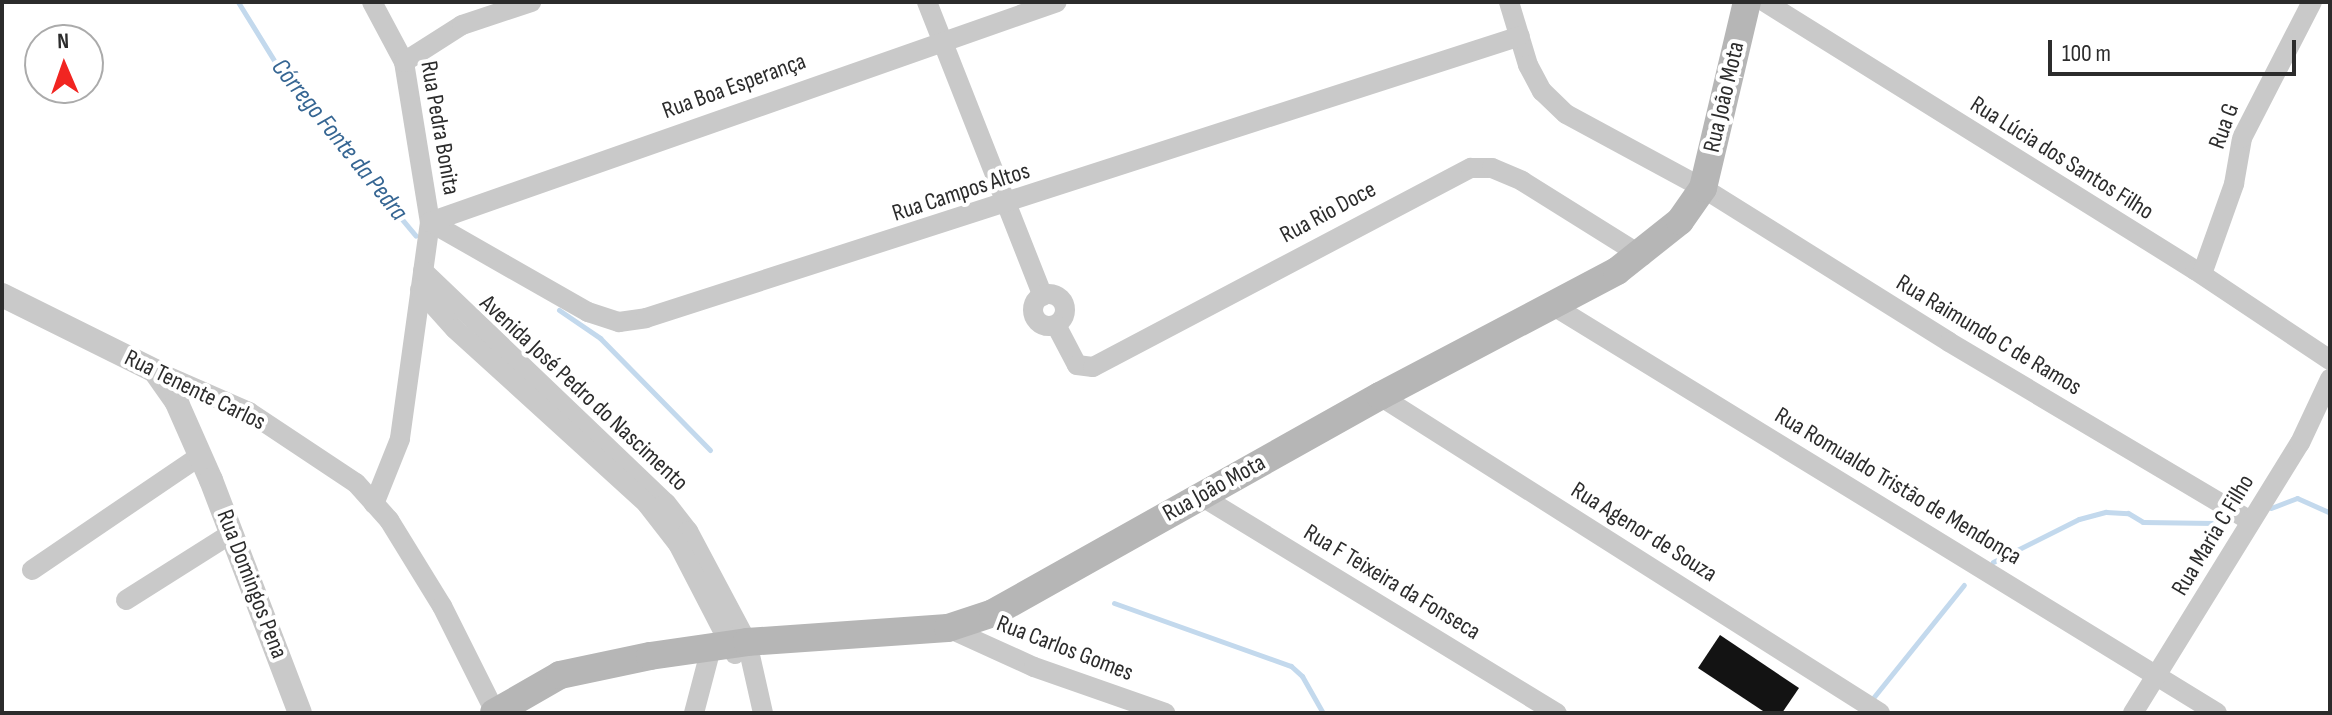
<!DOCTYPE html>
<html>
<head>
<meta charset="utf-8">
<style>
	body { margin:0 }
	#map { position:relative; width:2332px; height:715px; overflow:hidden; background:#fff; font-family:"Sofia Sans Condensed",sans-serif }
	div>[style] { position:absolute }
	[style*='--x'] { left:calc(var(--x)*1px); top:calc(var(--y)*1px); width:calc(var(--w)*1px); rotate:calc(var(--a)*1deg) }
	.stream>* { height:5px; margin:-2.5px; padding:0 2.5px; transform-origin:2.5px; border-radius:2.5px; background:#c3d9ed }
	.building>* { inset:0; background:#131313 }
	.minor>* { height:20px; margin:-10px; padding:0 10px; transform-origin:10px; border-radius:10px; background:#c9c9c9 }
	.minor>.ring { margin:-10px; padding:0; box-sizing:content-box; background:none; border:20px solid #c9c9c9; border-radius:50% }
	.tertiary>* { height:24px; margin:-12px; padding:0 12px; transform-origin:12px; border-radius:12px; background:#c9c9c9 }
	.secondary>* { height:28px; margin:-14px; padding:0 14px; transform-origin:14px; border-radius:14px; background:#b6b6b6 }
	span { translate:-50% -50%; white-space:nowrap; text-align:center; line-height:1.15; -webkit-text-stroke:8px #fff; paint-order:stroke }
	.street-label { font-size:24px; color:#2c2c2c }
	.water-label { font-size:26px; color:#366693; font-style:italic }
	.frame { position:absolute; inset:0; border:4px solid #2c2c2c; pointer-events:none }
	.north { position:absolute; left:24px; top:24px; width:80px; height:80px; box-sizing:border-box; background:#fff; border:2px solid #ababab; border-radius:50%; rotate:358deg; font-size:22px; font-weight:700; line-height:32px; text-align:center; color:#2c2c2c }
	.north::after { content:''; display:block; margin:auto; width:28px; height:36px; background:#f12521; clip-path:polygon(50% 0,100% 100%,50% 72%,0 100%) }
	.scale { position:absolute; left:2048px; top:40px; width:248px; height:36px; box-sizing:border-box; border:4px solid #2c2c2c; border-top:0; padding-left:10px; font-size:24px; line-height:28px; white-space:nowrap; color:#2c2c2c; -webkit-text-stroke:6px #fff; paint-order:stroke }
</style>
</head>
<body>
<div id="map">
	<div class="stream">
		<div style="--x:238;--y:2;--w:95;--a:58.3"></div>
		<div style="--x:288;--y:83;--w:199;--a:50.1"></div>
		<div style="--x:559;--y:310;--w:50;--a:34.3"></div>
		<div style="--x:600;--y:338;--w:157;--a:45.5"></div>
		<div style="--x:2271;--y:508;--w:28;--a:-21"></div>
		<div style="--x:2297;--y:498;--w:36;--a:24"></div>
		<div style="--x:1993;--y:562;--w:96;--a:-26.6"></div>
		<div style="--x:2079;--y:519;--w:28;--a:-15"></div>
		<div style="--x:2106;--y:512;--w:22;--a:3"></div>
		<div style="--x:2128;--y:513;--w:17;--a:31"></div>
		<div style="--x:2143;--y:522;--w:71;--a:0.8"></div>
		<div style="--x:1114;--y:603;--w:188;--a:19.6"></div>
		<div style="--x:1291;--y:666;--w:15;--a:42"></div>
		<div style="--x:1302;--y:676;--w:43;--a:60.4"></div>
		<div style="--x:1873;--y:698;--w:145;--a:-51.2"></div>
	</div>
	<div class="building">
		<div style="clip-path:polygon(1720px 635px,1799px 688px,1782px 713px,1766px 713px,1698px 668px)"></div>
	</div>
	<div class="minor">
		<div style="--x:372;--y:2;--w:68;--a:61.9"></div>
		<div style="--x:404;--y:62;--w:162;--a:80.8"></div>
		<div style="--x:430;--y:222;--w:219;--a:97.9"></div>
		<div style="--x:400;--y:439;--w:70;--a:111.8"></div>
		<div style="--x:927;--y:2;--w:316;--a:68.5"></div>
		<div style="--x:1509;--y:2;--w:66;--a:73.2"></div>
		<div style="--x:1528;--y:65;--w:30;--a:62"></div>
		<div style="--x:1542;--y:91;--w:33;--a:44"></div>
		<div style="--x:1566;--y:114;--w:156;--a:28.4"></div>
		<div style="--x:1703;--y:188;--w:290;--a:32"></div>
		<div style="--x:1949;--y:342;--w:351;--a:30.7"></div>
		<div style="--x:1765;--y:2;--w:507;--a:31.93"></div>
		<div style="--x:2195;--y:270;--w:162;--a:33.7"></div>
		<div style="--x:404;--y:62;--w:69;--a:-32.5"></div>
		<div style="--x:462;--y:25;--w:73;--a:-18.4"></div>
		<div style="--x:430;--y:222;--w:182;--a:29.7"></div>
		<div style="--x:588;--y:312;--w:33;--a:18"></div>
		<div style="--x:619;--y:322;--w:27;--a:-8"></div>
		<div style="--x:646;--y:318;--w:918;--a:-17.88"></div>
		<div style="--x:430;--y:222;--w:664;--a:-19.33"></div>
		<div style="--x:423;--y:271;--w:336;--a:43.7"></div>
		<div style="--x:666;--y:503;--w:36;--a:52"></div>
		<div style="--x:688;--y:531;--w:126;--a:62"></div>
		<div style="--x:747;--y:642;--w:73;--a:77.3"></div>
		<div style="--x:2202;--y:274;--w:96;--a:-70.4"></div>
		<div style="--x:2234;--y:184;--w:47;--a:-80.1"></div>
		<div style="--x:2242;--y:138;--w:153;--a:-62.8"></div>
		<div style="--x:420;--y:290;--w:52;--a:48.1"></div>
		<div style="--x:455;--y:329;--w:260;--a:42.3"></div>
		<div style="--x:647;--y:504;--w:51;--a:52.2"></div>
		<div style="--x:678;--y:544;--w:124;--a:62.6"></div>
		<div class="ring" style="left:1033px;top:294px;width:12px;height:12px"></div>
		<div style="--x:1552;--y:305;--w:780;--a:31.53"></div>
		<div style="--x:1056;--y:325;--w:45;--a:62.3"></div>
		<div style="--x:1077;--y:365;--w:16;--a:7"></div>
		<div style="--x:1093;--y:367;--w:427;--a:-27.8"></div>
		<div style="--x:1471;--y:168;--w:21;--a:0"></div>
		<div style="--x:1492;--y:168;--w:33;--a:23"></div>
		<div style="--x:1522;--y:181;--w:142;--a:32"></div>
		<div style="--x:155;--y:371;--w:103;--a:23.6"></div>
		<div style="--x:249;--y:412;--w:128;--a:33.6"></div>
		<div style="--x:356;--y:483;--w:50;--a:48.3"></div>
		<div style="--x:389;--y:520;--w:101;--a:58.4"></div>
		<div style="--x:442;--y:606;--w:119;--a:63.4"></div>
		<div style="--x:1380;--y:396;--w:592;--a:32.37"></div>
		<div style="--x:1201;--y:496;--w:417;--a:31.4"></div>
		<div style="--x:32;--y:570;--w:203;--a:-34.2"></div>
		<div style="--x:126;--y:600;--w:125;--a:-32.3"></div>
		<div style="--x:948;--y:628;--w:94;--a:24.4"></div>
		<div style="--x:1034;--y:667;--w:139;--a:19.3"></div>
		<div style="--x:694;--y:713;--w:67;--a:-75.3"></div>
		<div style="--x:2133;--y:713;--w:317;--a:-58.3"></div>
		<div style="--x:2300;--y:443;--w:71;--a:-64.9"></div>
	</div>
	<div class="tertiary">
		<div style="--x:2;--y:295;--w:171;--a:26.4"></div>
		<div style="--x:155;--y:371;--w:39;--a:55"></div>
		<div style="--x:177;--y:403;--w:84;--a:66.2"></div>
		<div style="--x:211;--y:480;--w:249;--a:69.1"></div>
	</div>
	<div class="secondary">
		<div style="--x:494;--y:713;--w:76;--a:-29.9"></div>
		<div style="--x:560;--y:675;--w:92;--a:-11.9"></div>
		<div style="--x:650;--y:656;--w:98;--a:-8.2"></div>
		<div style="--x:747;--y:642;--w:201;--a:-4"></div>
		<div style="--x:948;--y:628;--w:47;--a:-18.4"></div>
		<div style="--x:993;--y:613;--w:444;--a:-29.3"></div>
		<div style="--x:1380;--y:396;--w:268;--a:-27.8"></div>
		<div style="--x:1617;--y:271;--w:80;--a:-38.4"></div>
		<div style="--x:1680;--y:221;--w:40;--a:-55.1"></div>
		<div style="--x:1703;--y:188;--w:191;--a:-76.7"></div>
	</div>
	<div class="street-label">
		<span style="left:734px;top:86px;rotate:-20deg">Rua Boa Esperança</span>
		<span style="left:1724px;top:97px;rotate:-77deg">Rua João Mota</span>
		<span style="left:2224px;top:126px;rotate:-70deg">Rua G</span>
		<span style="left:440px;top:128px;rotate:80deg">Rua Pedra Bonita</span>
		<span style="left:2062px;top:158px;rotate:32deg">Rua Lúcia dos Santos Filho</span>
		<span style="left:961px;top:192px;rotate:-18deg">Rua Campos Altos</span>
		<span style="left:1328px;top:212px;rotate:-28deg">Rua Rio Doce</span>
		<span style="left:1989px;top:335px;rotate:31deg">Rua Raimundo C de Ramos</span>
		<span style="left:195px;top:390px;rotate:26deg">Rua Tenente Carlos</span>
		<span style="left:584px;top:393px;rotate:43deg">Avenida José Pedro do Nascimento</span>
		<span style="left:1898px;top:486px;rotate:31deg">Rua Romualdo Tristão de Mendonça</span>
		<span style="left:1214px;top:488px;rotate:-29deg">Rua João Mota</span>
		<span style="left:1644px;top:532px;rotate:32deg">Rua Agenor de Souza</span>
		<span style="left:2213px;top:535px;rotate:-59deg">Rua Maria C Filho</span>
		<span style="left:1392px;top:582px;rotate:31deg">Rua F Teixeira da Fonseca</span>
		<span style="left:252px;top:584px;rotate:69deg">Rua Domingos Pena</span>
		<span style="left:1065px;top:648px;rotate:21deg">Rua Carlos Gomes</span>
	</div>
	<div class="water-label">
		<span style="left:339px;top:140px;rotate:51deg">Córrego Fonte da Pedra</span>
	</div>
	<div class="frame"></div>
	<div class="north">N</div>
	<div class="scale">100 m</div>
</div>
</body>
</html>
